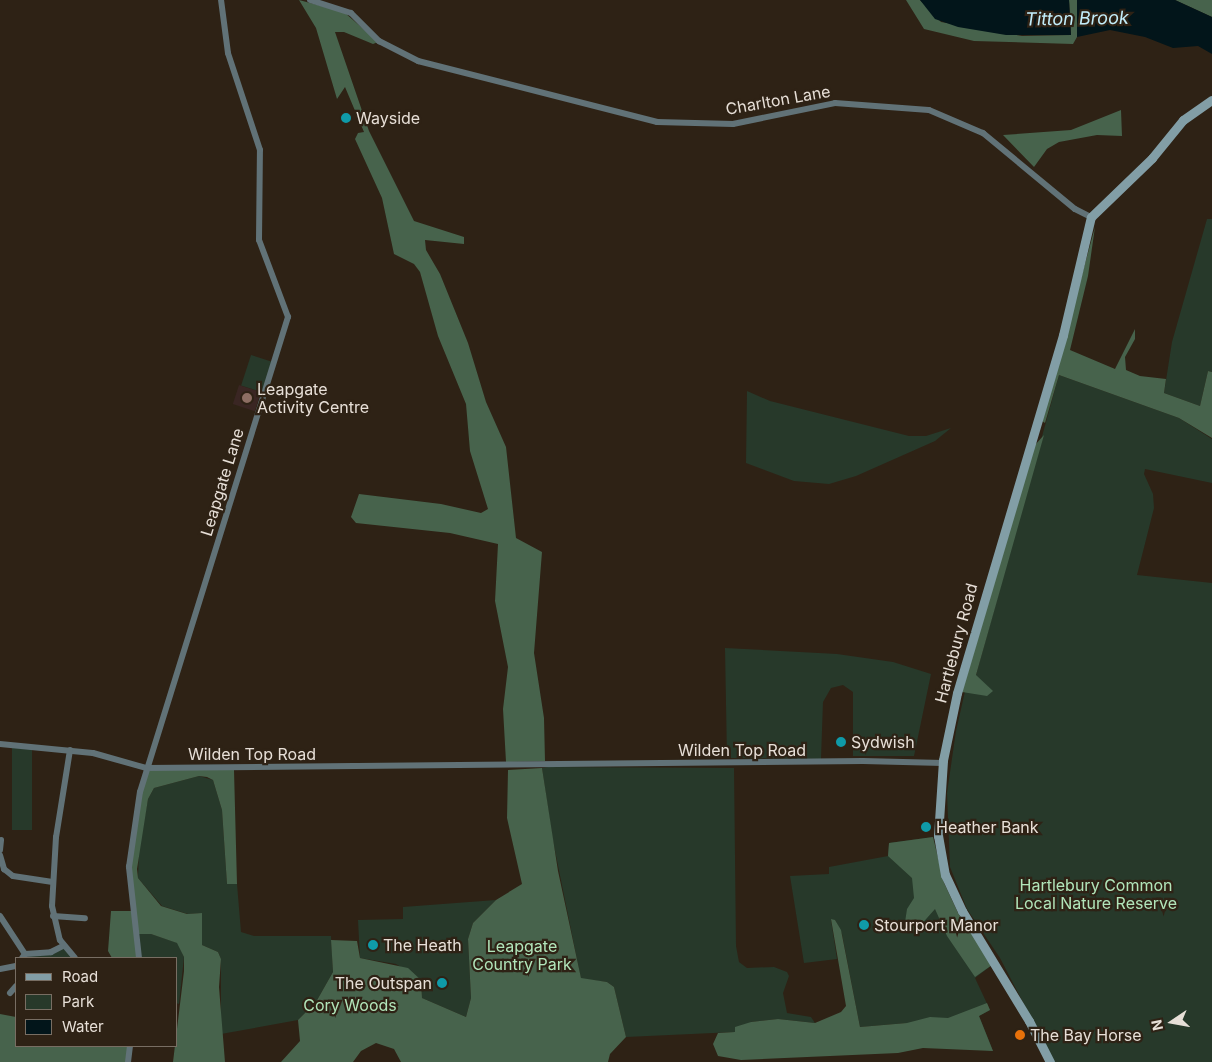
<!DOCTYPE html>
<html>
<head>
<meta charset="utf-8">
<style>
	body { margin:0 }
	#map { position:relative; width:1212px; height:1062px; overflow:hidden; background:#2e2215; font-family:Inter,sans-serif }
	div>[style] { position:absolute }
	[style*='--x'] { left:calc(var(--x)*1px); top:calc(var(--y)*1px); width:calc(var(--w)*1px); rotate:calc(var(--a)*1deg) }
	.education>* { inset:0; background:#3a2623; transform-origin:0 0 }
	.green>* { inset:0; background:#27392a; transform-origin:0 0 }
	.forest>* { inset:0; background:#47634c }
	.water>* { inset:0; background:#02151a }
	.minor>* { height:6px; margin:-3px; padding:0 3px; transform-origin:3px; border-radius:3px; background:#617277 }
	.secondary>* { height:9px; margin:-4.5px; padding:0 4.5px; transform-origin:4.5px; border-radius:4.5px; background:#829ea6 }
	.dots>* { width:14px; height:14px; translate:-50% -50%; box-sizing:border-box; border:2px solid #2e2215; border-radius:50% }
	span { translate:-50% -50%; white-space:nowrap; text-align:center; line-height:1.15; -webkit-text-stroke:4.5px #2e2215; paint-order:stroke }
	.street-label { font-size:16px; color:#e7dfd7 }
	.poi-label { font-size:16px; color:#e7dfd7 }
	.left { translate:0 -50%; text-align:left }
	.right { translate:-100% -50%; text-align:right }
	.park-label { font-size:16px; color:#b1e5ba }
	.water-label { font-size:18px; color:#c2edfa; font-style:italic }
	.legend { position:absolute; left:15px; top:957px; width:162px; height:90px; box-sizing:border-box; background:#2e2215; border:1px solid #786e63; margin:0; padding:6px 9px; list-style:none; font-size:15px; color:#e7dfd7 }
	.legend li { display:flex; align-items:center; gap:10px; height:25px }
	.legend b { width:25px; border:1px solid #786e63 }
	.north { position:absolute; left:1147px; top:997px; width:50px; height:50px; -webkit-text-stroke:4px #2e2215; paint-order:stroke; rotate:258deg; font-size:14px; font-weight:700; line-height:20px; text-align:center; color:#e7dfd7 }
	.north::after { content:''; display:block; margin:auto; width:18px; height:22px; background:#e7dfd7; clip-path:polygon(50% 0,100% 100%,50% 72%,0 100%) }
</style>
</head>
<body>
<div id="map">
	<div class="education">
		<div style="left:239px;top:385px;width:23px;height:20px;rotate:18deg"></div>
	</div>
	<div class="green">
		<div style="clip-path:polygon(1207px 219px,1212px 219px,1212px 372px,1208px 371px,1200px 406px,1164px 393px,1172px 342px)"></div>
		<div style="left:251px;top:355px;width:22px;height:32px;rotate:18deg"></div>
		<div style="clip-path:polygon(1059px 375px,1179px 418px,1212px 439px,1212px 483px,1145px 469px,1144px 474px,1153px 494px,1154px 508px,1137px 575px,1212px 583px,1212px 1062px,1054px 1062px,1000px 958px,967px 909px,950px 867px,947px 793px,956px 731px,966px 687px,976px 675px)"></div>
		<div style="clip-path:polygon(747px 391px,770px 401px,909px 436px,926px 436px,951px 428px,935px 441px,856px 476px,829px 484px,794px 481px,746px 463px)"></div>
		<div style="clip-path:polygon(725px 648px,837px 654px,893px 662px,931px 674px,914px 756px,853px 756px,853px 692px,843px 685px,831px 688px,823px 702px,821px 759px,727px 758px)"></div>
		<div style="left:12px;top:746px;width:20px;height:84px"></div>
		<div style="clip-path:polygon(548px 767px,734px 768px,736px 946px,739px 962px,747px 968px,774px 967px,787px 972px,789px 976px,783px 993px,787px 1013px,811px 1017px,815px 1023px,778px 1019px,751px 1022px,735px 1032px,626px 1037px,614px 987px,607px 982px,581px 979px,552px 836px,542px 768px)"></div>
		<div style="clip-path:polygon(199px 776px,213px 780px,222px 810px,227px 884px,237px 884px,241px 932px,254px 936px,331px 936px,333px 972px,316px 1002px,298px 1020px,221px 1034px,221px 959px,218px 952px,202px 945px,201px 913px,188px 914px,162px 906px,138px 878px,139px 848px,148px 799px,154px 788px)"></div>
		<div style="clip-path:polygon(933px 837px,944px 883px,958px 913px,992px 965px,975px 978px,990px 1010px,979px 1016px,993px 1051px,977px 1049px,907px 1023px,860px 1027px,842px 934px,835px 920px,831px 920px,837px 959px,804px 963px,790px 876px,829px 874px,829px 867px,888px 856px,889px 843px)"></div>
		<div style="clip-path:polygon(496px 900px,473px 923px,468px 939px,471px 998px,466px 1017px,422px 998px,421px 980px,396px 964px,360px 958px,358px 920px,403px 919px,403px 907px)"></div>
		<div style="clip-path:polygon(137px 934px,151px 934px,178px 943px,184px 957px,179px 1004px,176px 1003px,176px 958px,139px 958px)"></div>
		<div style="clip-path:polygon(63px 946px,75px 958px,22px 958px,38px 954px)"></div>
	</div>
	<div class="forest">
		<div style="clip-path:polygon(299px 0,344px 12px,378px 42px,373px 44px,344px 32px,335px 32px,369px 131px,414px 221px,464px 237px,464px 244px,425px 240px,426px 250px,440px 274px,468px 343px,486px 402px,506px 447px,516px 538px,542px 552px,534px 653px,544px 718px,545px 761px,506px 762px,503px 709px,508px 667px,495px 601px,498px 544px,450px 533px,356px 523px,351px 517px,359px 494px,441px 504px,481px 513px,488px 509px,470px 451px,466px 404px,438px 336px,420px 272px,414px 264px,394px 254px,382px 198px,355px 139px,358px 133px,364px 132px,345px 87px,337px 99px,316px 28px)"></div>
		<div style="clip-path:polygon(906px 0,920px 0,941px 22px,1022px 36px,1071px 35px,1069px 0,1077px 0,1077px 37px,1073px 44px,974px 41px,924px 29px)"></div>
		<div style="clip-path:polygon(1175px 0,1212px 0,1212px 17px)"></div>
		<div style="clip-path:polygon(1121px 110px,1122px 136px,1097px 135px,1059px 142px,1047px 149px,1034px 167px,1003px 135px,1071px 130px)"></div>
		<div style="clip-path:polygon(1095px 227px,1088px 276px,1070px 350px,1115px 369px,1135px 329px,1135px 339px,1125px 357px,1126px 370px,1140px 376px,1166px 379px,1164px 393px,1200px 406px,1208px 371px,1212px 372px,1212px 438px,1179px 418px,1059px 375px,1045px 423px,1042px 421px)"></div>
		<div style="clip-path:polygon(1044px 435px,976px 675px,993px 691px,987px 696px,962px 692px,1035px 445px)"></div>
		<div style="clip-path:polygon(146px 768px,234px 770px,237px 884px,227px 884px,222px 810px,213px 780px,207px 777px,199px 776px,154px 788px,148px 799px,137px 869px,138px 878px,161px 906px,187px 914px,202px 913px,202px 945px,218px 952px,221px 959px,219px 987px,225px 1062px,173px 1062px,184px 971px,184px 957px,177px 943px,151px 934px,137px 934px,139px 958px,112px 958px,108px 951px,111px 911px,132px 911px,129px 876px)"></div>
		<div style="clip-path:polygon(542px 768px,558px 871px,581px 978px,607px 982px,614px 987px,626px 1037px,610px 1054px,608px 1062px,401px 1062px,394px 1049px,376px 1043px,361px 1051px,353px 1062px,281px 1062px,300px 1041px,298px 1020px,316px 1002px,333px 972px,331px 940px,357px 941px,360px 958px,408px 968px,421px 980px,422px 998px,466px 1017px,471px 998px,468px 939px,473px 923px,496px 900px,522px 884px,507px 818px,508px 770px)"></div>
		<div style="clip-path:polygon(933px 837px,944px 883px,958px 913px,992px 965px,975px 977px,947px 936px,935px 909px,919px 927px,911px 932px,904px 929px,907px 909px,914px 898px,912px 878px,888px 856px,889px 843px)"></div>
		<div style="clip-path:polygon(831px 919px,835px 920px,841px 930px,860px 1027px,907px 1023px,930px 1017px,948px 1018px,987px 1003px,990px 1010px,979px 1016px,993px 1051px,923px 1048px,898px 1053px,741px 1060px,718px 1056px,713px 1044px,718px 1033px,735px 1032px,735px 1027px,751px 1022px,778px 1019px,815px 1023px,841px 1012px,846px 1006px)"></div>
		<div style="clip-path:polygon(0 1014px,16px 1017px,16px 1046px,130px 1046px,128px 1062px,0 1062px)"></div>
	</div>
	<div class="water">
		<div style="clip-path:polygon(920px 0,1069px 0,1071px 35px,1006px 35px,958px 27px,935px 19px)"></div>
		<div style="clip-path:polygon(1077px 0,1175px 0,1212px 17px,1212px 54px,1198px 46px,1173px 48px,1145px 37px,1110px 30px,1077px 37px)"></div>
	</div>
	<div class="minor">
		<div style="--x:310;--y:0;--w:43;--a:17.6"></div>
		<div style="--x:351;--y:13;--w:40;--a:45"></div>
		<div style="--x:379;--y:41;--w:44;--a:27.1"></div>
		<div style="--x:418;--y:61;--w:247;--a:14.3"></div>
		<div style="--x:657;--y:122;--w:76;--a:1.5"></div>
		<div style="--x:733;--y:124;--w:104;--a:-11.6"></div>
		<div style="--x:835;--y:103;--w:94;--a:4.3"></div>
		<div style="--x:929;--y:110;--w:59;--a:23.1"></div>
		<div style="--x:983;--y:133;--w:119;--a:39.6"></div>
		<div style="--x:1075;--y:209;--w:18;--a:27"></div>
		<div style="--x:0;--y:744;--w:93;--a:5.5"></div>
		<div style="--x:93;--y:753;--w:55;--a:15.8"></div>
		<div style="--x:146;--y:768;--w:717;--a:-0.56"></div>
		<div style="--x:863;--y:761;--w:80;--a:1.4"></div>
		<div style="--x:70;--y:750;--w:88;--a:99.1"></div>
		<div style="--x:56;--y:837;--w:69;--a:93.3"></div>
		<div style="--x:52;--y:906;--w:35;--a:77"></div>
		<div style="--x:60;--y:940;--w:23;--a:50"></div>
		<div style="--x:0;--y:850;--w:10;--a:-84"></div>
		<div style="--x:0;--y:855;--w:15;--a:74"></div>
		<div style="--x:4;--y:869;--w:11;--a:38"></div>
		<div style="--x:13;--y:876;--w:40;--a:8.5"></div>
		<div style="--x:0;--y:916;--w:45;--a:56.7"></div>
		<div style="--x:53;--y:916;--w:32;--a:4"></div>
		<div style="--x:22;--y:958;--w:5;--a:-53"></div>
		<div style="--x:25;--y:954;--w:26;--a:-4"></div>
		<div style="--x:51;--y:952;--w:13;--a:-27"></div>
		<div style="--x:139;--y:958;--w:92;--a:-96.3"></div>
		<div style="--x:129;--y:867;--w:76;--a:-81.7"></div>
		<div style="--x:140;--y:792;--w:498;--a:-72.7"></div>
		<div style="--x:288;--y:317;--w:82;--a:-110.6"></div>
		<div style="--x:259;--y:240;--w:90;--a:-89.4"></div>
		<div style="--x:260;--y:150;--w:102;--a:-108.3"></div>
		<div style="--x:228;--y:53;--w:53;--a:-97.5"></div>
		<div style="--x:0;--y:969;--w:16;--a:-11"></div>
		<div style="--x:10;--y:993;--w:9;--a:-49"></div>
		<div style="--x:128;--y:1062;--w:16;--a:-83"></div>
	</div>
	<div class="secondary">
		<div style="--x:1050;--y:1062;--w:46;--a:-117.1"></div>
		<div style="--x:1029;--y:1021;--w:129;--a:-121.3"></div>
		<div style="--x:962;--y:911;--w:40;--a:-115"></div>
		<div style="--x:945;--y:875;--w:40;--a:-100"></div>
		<div style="--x:938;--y:836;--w:76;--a:-86.2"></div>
		<div style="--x:943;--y:760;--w:68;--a:-78.2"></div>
		<div style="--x:957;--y:693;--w:373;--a:-73.5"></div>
		<div style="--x:1063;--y:335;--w:121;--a:-76.7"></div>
		<div style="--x:1091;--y:217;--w:85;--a:-44"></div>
		<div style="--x:1152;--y:158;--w:49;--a:-50.8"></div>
		<div style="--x:1183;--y:120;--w:35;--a:-35"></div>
	</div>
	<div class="dots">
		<div style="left:346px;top:118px;background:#0f9aa8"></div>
		<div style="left:247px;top:398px;background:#8d6e63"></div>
		<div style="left:841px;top:742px;background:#0f9aa8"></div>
		<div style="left:926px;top:827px;background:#0f9aa8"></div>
		<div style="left:864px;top:925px;background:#0f9aa8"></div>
		<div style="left:373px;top:945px;background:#0f9aa8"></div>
		<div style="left:442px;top:983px;background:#0f9aa8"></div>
		<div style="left:1020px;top:1035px;background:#e8710a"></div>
	</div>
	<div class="street-label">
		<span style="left:778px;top:100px;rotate:-10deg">Charlton Lane</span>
		<span style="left:222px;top:482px;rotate:-73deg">Leapgate Lane</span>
		<span style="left:956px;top:643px;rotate:-75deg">Hartlebury Road</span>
		<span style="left:742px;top:750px">Wilden Top Road</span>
		<span style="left:252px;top:754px">Wilden Top Road</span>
	</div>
	<div class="poi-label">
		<span class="left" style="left:356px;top:118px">Wayside</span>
		<span class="left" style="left:257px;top:398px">Leapgate<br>Activity Centre</span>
		<span class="left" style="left:851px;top:742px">Sydwish</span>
		<span class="left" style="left:936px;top:827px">Heather Bank</span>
		<span class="left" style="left:874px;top:925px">Stourport Manor</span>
		<span class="left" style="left:383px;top:945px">The Heath</span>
		<span class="right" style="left:432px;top:983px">The Outspan</span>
		<span class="left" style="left:1030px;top:1035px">The Bay Horse</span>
	</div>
	<div class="park-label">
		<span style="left:1096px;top:894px">Hartlebury Common<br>Local Nature Reserve</span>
		<span style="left:522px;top:955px">Leapgate<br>Country Park</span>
		<span style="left:350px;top:1005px">Cory Woods</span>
	</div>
	<div class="water-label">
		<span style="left:1077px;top:19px;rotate:-1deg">Titton Brook</span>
	</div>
	<ul class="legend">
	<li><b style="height:6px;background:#829ea6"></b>Road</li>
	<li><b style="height:14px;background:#27392a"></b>Park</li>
	<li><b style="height:14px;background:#02151a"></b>Water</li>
	</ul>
	<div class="north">N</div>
</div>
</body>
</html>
